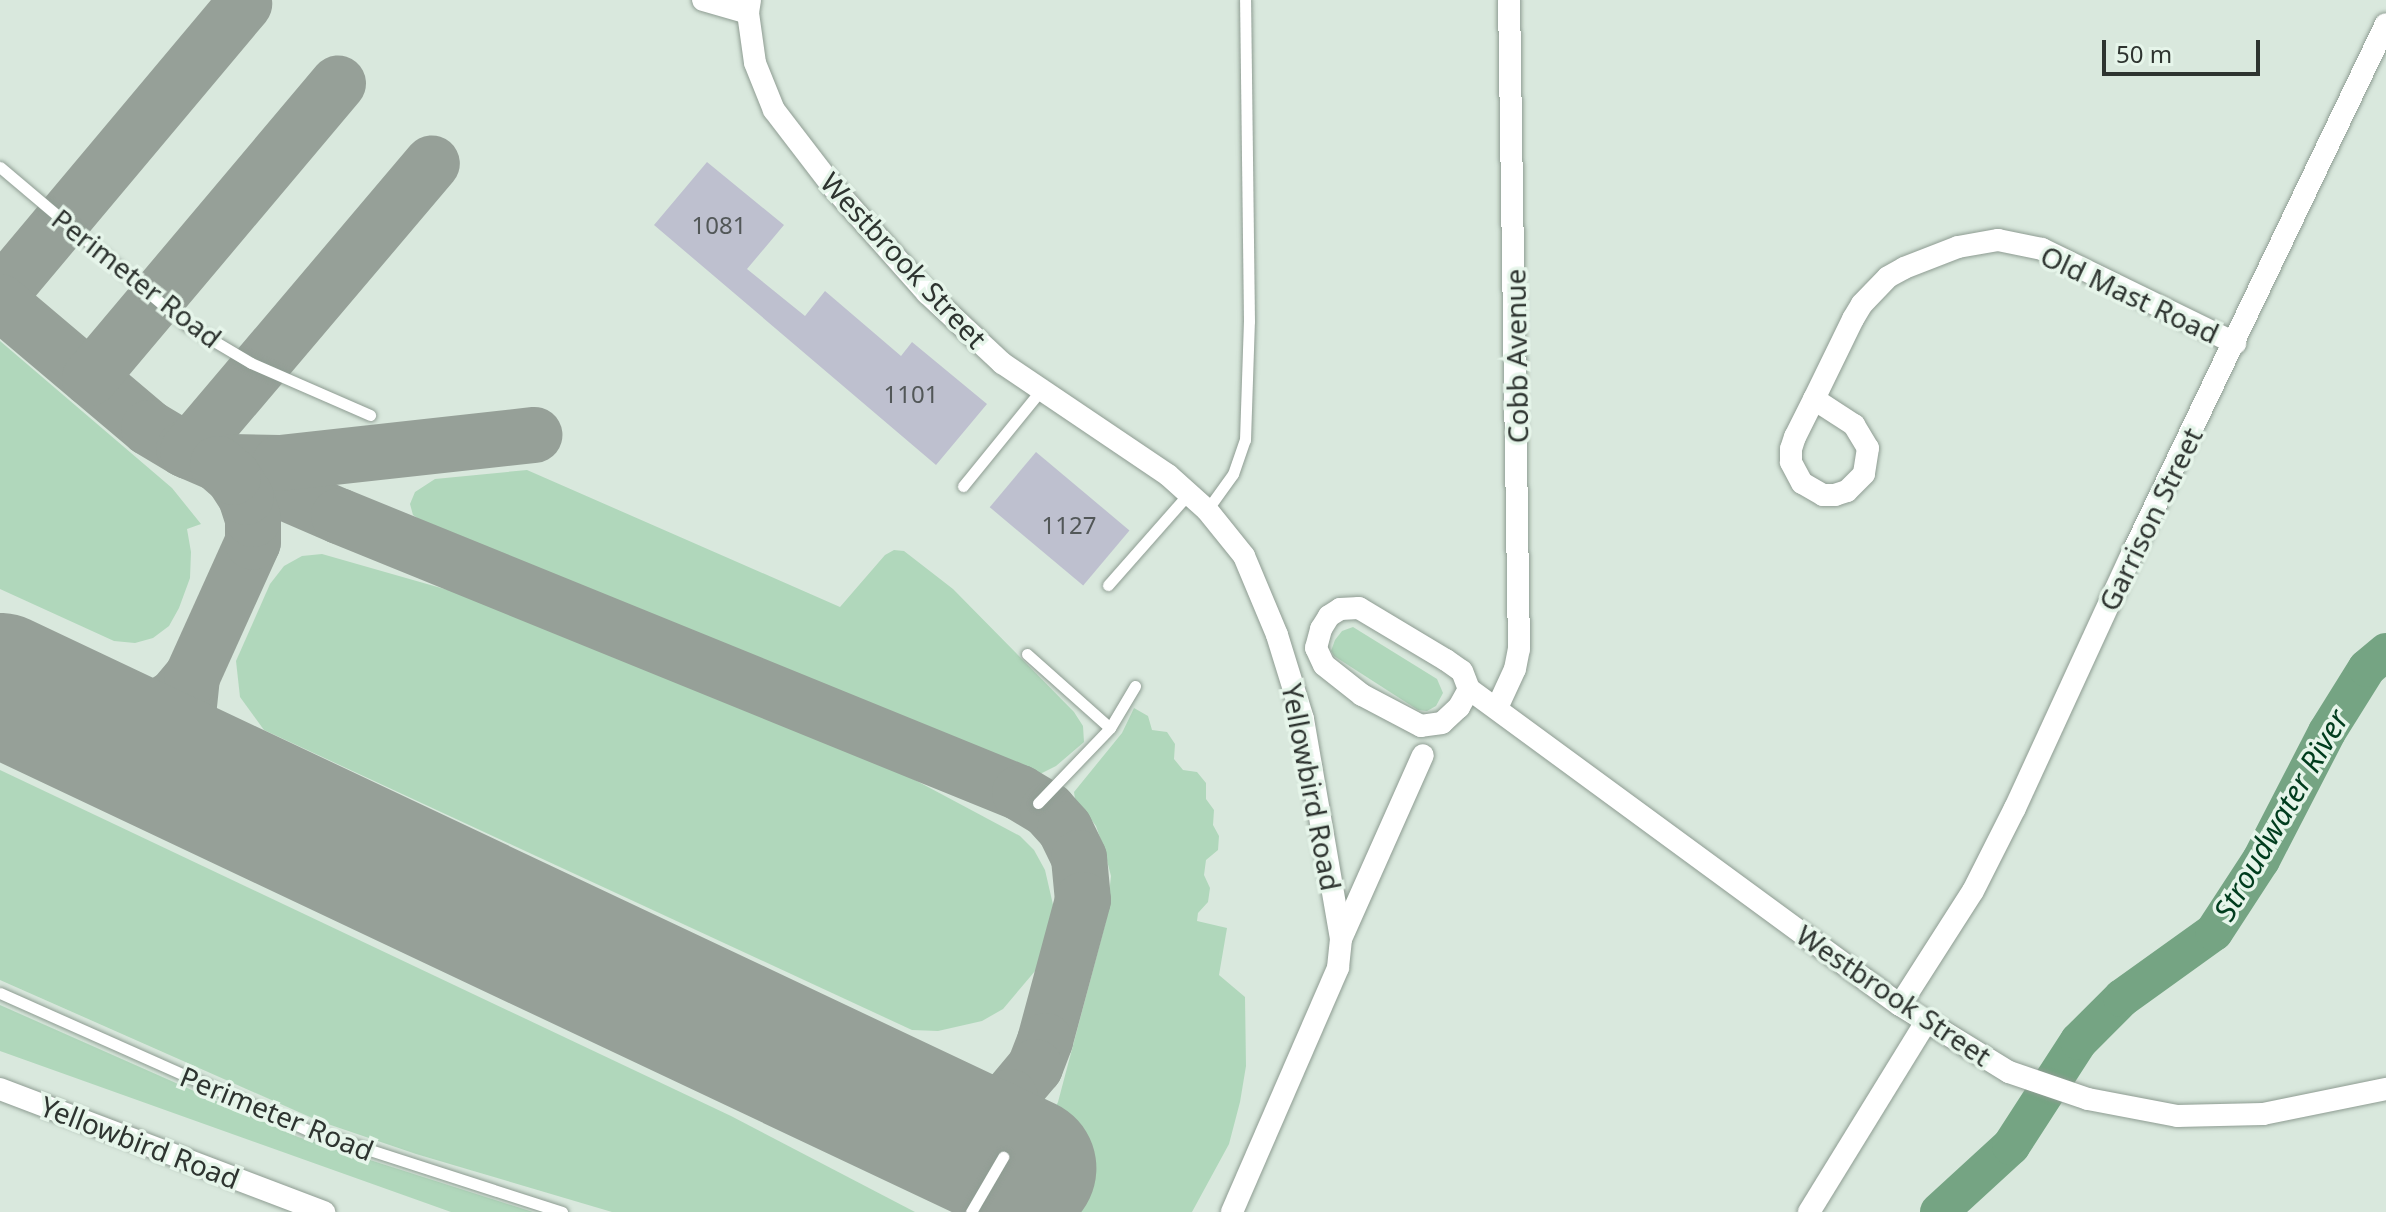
<!DOCTYPE html>
<html>
<head>
<meta charset="utf-8">
<style>
	body { margin:0 }
	#map { position:relative; width:2386px; height:1212px; overflow:hidden; background:#d9e8dd; font-family:"Noto Sans",sans-serif }
	div>[style] { position:absolute }
	[style*='--x'] { left:calc(var(--x)*1px); top:calc(var(--y)*1px); width:calc(var(--w)*1px); rotate:calc(var(--a)*1deg) }
	.green>* { inset:0; background:#b0d7bb }
	.river>* { height:38px; margin:-19px; padding:0 19px; transform-origin:19px; border-radius:19px; background:#75a483 }
	.taxiway>* { height:56px; margin:-28px; padding:0 28px; transform-origin:28px; border-radius:28px; background:#96a098 }
	.runway>* { height:142px; margin:-71px; padding:0 71px; transform-origin:71px; border-radius:71px; background:#96a098 }
	.building>* { inset:0; background:#bec0cf; transform-origin:0 0 }
	.roads { filter:drop-shadow(0 0 2px #8e9c92) drop-shadow(0 0 2px #8e9c92) }
	.lane>* { height:11px; margin:-5.5px; padding:0 5.5px; transform-origin:5.5px; border-radius:5.5px; background:#fff }
	.street>* { height:22px; margin:-11px; padding:0 11px; transform-origin:11px; border-radius:11px; background:#fff }
	span { translate:-50% -50%; white-space:nowrap; text-align:center; line-height:1.15; -webkit-text-stroke:7px #e6f5ea; paint-order:stroke }
	.number-label { font-size:24px; color:#525758 }
	.number-label span { -webkit-text-stroke-width:0 }
	.street-label { font-size:28px; color:#2e3430 }
	.water-label { font-size:30px; color:#003c1d; font-style:italic }
	.scale { position:absolute; left:2102px; top:40px; width:158px; height:36px; box-sizing:border-box; border:4px solid #2e3430; border-top:0; padding-left:10px; font-size:24px; line-height:28px; white-space:nowrap; color:#2e3430; -webkit-text-stroke:6px #e6f5ea; paint-order:stroke }
</style>
</head>
<body>
<div id="map">
	<div class="green">
		<div style="clip-path:polygon(0 341px,172px 488px,201px 524px,187px 529px,191px 552px,190px 578px,179px 608px,169px 626px,153px 638px,135px 643px,114px 641px,0 589px)"></div>
		<div style="clip-path:polygon(527px 470px,840px 607px,885px 555px,894px 550px,904px 551px,953px 589px,1074px 712px,1083px 726px,1084px 742px,1056px 766px,1038px 775px,435px 530px,413px 515px,410px 504px,415px 492px,435px 479px)"></div>
		<div style="clip-path:polygon(322px 554px,483px 600px,885px 764px,1020px 836px,1034px 850px,1045px 870px,1054px 909px,1041px 964px,1003px 1009px,982px 1021px,938px 1031px,912px 1030px,264px 730px,240px 697px,236px 661px,270px 584px,284px 566px,302px 556px)"></div>
		<div style="clip-path:polygon(1353px 627px,1437px 679px,1443px 693px,1436px 706px,1427px 711px,1418px 710px,1334px 656px,1331px 651px,1335px 640px,1342px 631px)"></div>
		<div style="clip-path:polygon(1134px 708px,1148px 716px,1152px 730px,1167px 732px,1175px 744px,1174px 759px,1183px 770px,1197px 772px,1206px 783px,1206px 799px,1214px 810px,1213px 825px,1219px 836px,1218px 850px,1206px 860px,1204px 875px,1210px 888px,1208px 902px,1198px 913px,1197px 921px,1227px 928px,1219px 975px,1245px 997px,1246px 1066px,1240px 1102px,1229px 1144px,1192px 1212px,1005px 1212px,1058px 1102px,1106px 921px,1111px 876px,1104px 849px,1096px 826px,1075px 799px,1074px 792px,1122px 733px)"></div>
		<div style="clip-path:polygon(0 770px,731px 1116px,915px 1212px,612px 1212px,416px 1154px,319px 1121px,0 980px)"></div>
		<div style="clip-path:polygon(0 1005px,298px 1137px,533px 1212px,451px 1212px,0 1051px)"></div>
	</div>
	<div class="river">
		<div style="--x:1939;--y:1212;--w:98;--a:-42.5"></div>
		<div style="--x:2011;--y:1146;--w:125;--a:-57.1"></div>
		<div style="--x:2079;--y:1041;--w:61;--a:-45"></div>
		<div style="--x:2122;--y:998;--w:113;--a:-35.7"></div>
		<div style="--x:2214;--y:932;--w:86;--a:-56.9"></div>
		<div style="--x:2261;--y:860;--w:144;--a:-62.7"></div>
		<div style="--x:2327;--y:732;--w:75;--a:-58"></div>
		<div style="--x:2367;--y:668;--w:25;--a:-40"></div>
	</div>
	<div class="taxiway">
		<div style="--x:0;--y:295;--w:380;--a:-50"></div>
		<div style="--x:0;--y:302;--w:195;--a:40.2"></div>
		<div style="--x:149;--y:428;--w:41;--a:31"></div>
		<div style="--x:184;--y:449;--w:169;--a:23.4"></div>
		<div style="--x:339;--y:516;--w:735;--a:22.13"></div>
		<div style="--x:1020;--y:793;--w:33;--a:31"></div>
		<div style="--x:1048;--y:810;--w:25;--a:48"></div>
		<div style="--x:1065;--y:829;--w:32;--a:64"></div>
		<div style="--x:1079;--y:858;--w:42;--a:84.6"></div>
		<div style="--x:1083;--y:900;--w:146;--a:105.1"></div>
		<div style="--x:1045;--y:1041;--w:28;--a:111"></div>
		<div style="--x:1035;--y:1067;--w:39;--a:130"></div>
		<div style="--x:1010;--y:1097;--w:40;--a:153.4"></div>
		<div style="--x:974;--y:1115;--w:36;--a:177"></div>
		<div style="--x:938;--y:1117;--w:42;--a:-166.3"></div>
		<div style="--x:90;--y:378;--w:385;--a:-49.9"></div>
		<div style="--x:188;--y:451;--w:377;--a:-49.7"></div>
		<div style="--x:231;--y:462;--w:49;--a:1.2"></div>
		<div style="--x:280;--y:463;--w:256;--a:-6.3"></div>
		<div style="--x:192;--y:677;--w:38;--a:96"></div>
		<div style="--x:188;--y:715;--w:32;--a:76"></div>
		<div style="--x:196;--y:746;--w:35;--a:57"></div>
		<div style="--x:215;--y:775;--w:40;--a:40"></div>
		<div style="--x:72;--y:718;--w:41;--a:5.6"></div>
		<div style="--x:113;--y:722;--w:34;--a:-12"></div>
		<div style="--x:146;--y:715;--w:34;--a:-32"></div>
		<div style="--x:175;--y:697;--w:26;--a:-50"></div>
		<div style="--x:192;--y:677;--w:148;--a:-65.7"></div>
		<div style="--x:253;--y:542;--w:23;--a:-90"></div>
		<div style="--x:253;--y:519;--w:23;--a:-108"></div>
		<div style="--x:246;--y:497;--w:24;--a:-123"></div>
		<div style="--x:233;--y:477;--w:20;--a:-139"></div>
	</div>
	<div class="runway">
		<div style="--x:0;--y:684;--w:1134;--a:25.28"></div>
	</div>
	<div class="building">
		<div style="clip-path:polygon(707px 162px,784px 225px,747px 269px,805px 316px,825px 291px,901px 356px,912px 342px,987px 404px,936px 465px,654px 225px)"></div>
		<div style="left:1036px;top:452px;width:122px;height:72px;rotate:40deg"></div>
	</div>
	<div class="roads">
		<div class="lane">
			<div style="--x:0;--y:167;--w:245;--a:40.2"></div>
			<div style="--x:187;--y:325;--w:74;--a:30.7"></div>
			<div style="--x:251;--y:363;--w:130;--a:23.6"></div>
			<div style="--x:963;--y:486;--w:124;--a:-50.9"></div>
			<div style="--x:1207;--y:510;--w:44;--a:-54.2"></div>
			<div style="--x:1233;--y:474;--w:36;--a:-71"></div>
			<div style="--x:1245;--y:440;--w:119;--a:-88.1"></div>
			<div style="--x:1249;--y:321;--w:321;--a:-90.7"></div>
			<div style="--x:1108;--y:585;--w:123;--a:-48.6"></div>
			<div style="--x:1027;--y:654;--w:111;--a:41.7"></div>
			<div style="--x:1038;--y:803;--w:104;--a:-46.2"></div>
			<div style="--x:1110;--y:728;--w:49;--a:-59.2"></div>
			<div style="--x:0;--y:993;--w:337;--a:24"></div>
			<div style="--x:308;--y:1130;--w:267;--a:17.9"></div>
			<div style="--x:971;--y:1212;--w:64;--a:-59.8"></div>
		</div>
		<div class="street">
			<div style="--x:703;--y:0;--w:47;--a:16.1"></div>
			<div style="--x:750;--y:0;--w:13;--a:99"></div>
			<div style="--x:748;--y:13;--w:50;--a:82"></div>
			<div style="--x:755;--y:63;--w:51;--a:68"></div>
			<div style="--x:774;--y:110;--w:97;--a:52.5"></div>
			<div style="--x:833;--y:187;--w:142;--a:48.4"></div>
			<div style="--x:927;--y:293;--w:103;--a:43"></div>
			<div style="--x:1002;--y:363;--w:200;--a:34"></div>
			<div style="--x:1168;--y:475;--w:52;--a:41.9"></div>
			<div style="--x:1207;--y:510;--w:59;--a:51.2"></div>
			<div style="--x:1244;--y:556;--w:86;--a:67.3"></div>
			<div style="--x:1277;--y:635;--w:88;--a:72.8"></div>
			<div style="--x:1303;--y:719;--w:223;--a:80.2"></div>
			<div style="--x:1341;--y:939;--w:29;--a:96"></div>
			<div style="--x:1338;--y:968;--w:266;--a:113.5"></div>
			<div style="--x:1814;--y:399;--w:48;--a:33"></div>
			<div style="--x:1854;--y:425;--w:27;--a:59"></div>
			<div style="--x:1868;--y:448;--w:26;--a:99"></div>
			<div style="--x:1864;--y:474;--w:24;--a:135"></div>
			<div style="--x:1847;--y:491;--w:13;--a:162"></div>
			<div style="--x:1835;--y:495;--w:12;--a:180"></div>
			<div style="--x:1823;--y:495;--w:24;--a:-150"></div>
			<div style="--x:1802;--y:483;--w:24;--a:-118"></div>
			<div style="--x:1791;--y:462;--w:13;--a:-90"></div>
			<div style="--x:1791;--y:449;--w:13;--a:-72"></div>
			<div style="--x:1795;--y:437;--w:42;--a:-63.4"></div>
			<div style="--x:1814;--y:399;--w:89;--a:-64"></div>
			<div style="--x:1853;--y:319;--w:17;--a:-59"></div>
			<div style="--x:1862;--y:304;--w:37;--a:-46"></div>
			<div style="--x:1888;--y:277;--w:18;--a:-29"></div>
			<div style="--x:1904;--y:268;--w:58;--a:-21.3"></div>
			<div style="--x:1958;--y:247;--w:41;--a:-9.9"></div>
			<div style="--x:1998;--y:240;--w:45;--a:11.6"></div>
			<div style="--x:2042;--y:249;--w:215;--a:26"></div>
			<div style="--x:1469;--y:689;--w:21;--a:119"></div>
			<div style="--x:1459;--y:707;--w:23;--a:137"></div>
			<div style="--x:1442;--y:723;--w:21;--a:172"></div>
			<div style="--x:1421;--y:726;--w:67;--a:-152.3"></div>
			<div style="--x:1362;--y:695;--w:48;--a:-141.7"></div>
			<div style="--x:1324;--y:665;--w:19;--a:-115"></div>
			<div style="--x:1316;--y:648;--w:20;--a:-75"></div>
			<div style="--x:1321;--y:629;--w:15;--a:-58"></div>
			<div style="--x:1329;--y:616;--w:13;--a:-32"></div>
			<div style="--x:1340;--y:609;--w:19;--a:-3"></div>
			<div style="--x:1359;--y:608;--w:101;--a:30.9"></div>
			<div style="--x:1446;--y:660;--w:19;--a:35"></div>
			<div style="--x:1462;--y:671;--w:19;--a:69"></div>
			<div style="--x:1469;--y:689;--w:534;--a:36.25"></div>
			<div style="--x:1900;--y:1005;--w:128;--a:31.6"></div>
			<div style="--x:2009;--y:1072;--w:83;--a:18.9"></div>
			<div style="--x:2088;--y:1099;--w:91;--a:10.8"></div>
			<div style="--x:2177;--y:1116;--w:86;--a:-1.3"></div>
			<div style="--x:2263;--y:1114;--w:126;--a:-11.5"></div>
			<div style="--x:1497;--y:708;--w:43;--a:-65.2"></div>
			<div style="--x:1515;--y:669;--w:20;--a:-79"></div>
			<div style="--x:1519;--y:649;--w:649;--a:-90.88"></div>
			<div style="--x:1341;--y:939;--w:201;--a:-66"></div>
			<div style="--x:1900;--y:1005;--w:135;--a:-57.4"></div>
			<div style="--x:1973;--y:891;--w:93;--a:-63.2"></div>
			<div style="--x:2015;--y:808;--w:282;--a:-65.3"></div>
			<div style="--x:2133;--y:552;--w:585;--a:-64.4"></div>
			<div style="--x:0;--y:1089;--w:347;--a:20.8"></div>
			<div style="--x:1809;--y:1212;--w:223;--a:-58.4"></div>
		</div>
	</div>
	<div class="number-label">
		<span style="left:719px;top:225px">1081</span>
		<span style="left:911px;top:394px">1101</span>
		<span style="left:1069px;top:525px">1127</span>
	</div>
	<div class="street-label">
		<span style="left:904px;top:260px;rotate:47deg">Westbrook Street</span>
		<span style="left:137px;top:278px;rotate:38deg">Perimeter Road</span>
		<span style="left:2130px;top:294px;rotate:25deg">Old Mast Road</span>
		<span style="left:1516px;top:356px;rotate:-91deg">Cobb Avenue</span>
		<span style="left:2150px;top:519px;rotate:-64deg">Garrison Street</span>
		<span style="left:1312px;top:787px;rotate:79deg">Yellowbird Road</span>
		<span style="left:1894px;top:995px;rotate:34deg">Westbrook Street</span>
		<span style="left:277px;top:1113px;rotate:22deg">Perimeter Road</span>
		<span style="left:140px;top:1142px;rotate:21deg">Yellowbird Road</span>
	</div>
	<div class="water-label">
		<span style="left:2281px;top:815px;rotate:-60deg">Stroudwater River</span>
	</div>
	<div class="scale">50 m</div>
</div>
</body>
</html>
